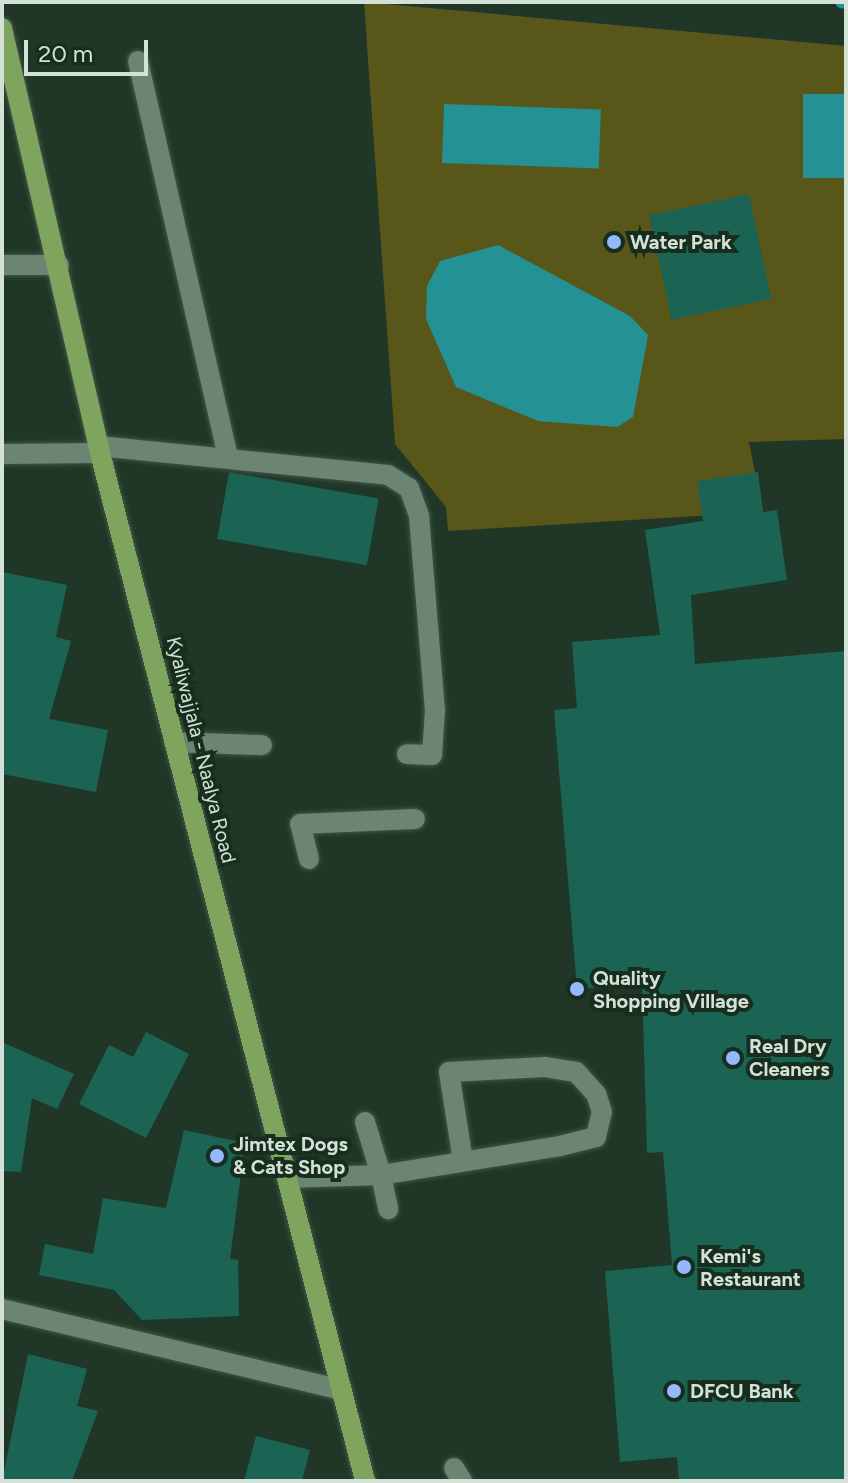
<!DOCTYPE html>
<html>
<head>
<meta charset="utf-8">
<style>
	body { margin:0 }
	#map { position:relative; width:848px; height:1483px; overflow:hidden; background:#203727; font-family:Figtree,sans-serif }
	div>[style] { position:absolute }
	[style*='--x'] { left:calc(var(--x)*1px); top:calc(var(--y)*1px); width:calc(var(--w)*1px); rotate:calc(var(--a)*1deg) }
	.green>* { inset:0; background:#59561a }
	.water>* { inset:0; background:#249194; transform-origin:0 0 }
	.stream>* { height:12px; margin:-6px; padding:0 6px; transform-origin:6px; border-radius:6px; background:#249194 }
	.building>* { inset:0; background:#1b6353; transform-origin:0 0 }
	.roads { filter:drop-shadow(0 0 2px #415547) drop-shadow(0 0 2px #415547) }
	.minor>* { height:20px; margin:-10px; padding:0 10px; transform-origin:10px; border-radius:10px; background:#6c8572 }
	.major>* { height:20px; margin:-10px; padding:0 10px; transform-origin:10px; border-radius:10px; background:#7ea45e }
	.dots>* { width:22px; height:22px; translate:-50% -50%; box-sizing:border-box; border:4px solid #172d1d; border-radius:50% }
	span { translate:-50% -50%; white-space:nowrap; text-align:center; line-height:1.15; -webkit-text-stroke:8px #172d1d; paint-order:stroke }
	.poi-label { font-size:20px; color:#d4e1d6; font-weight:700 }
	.left { translate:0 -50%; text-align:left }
	.street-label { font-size:20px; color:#d4e1d6 }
	.frame { position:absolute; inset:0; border:4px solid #d4e1d6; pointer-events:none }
	.scale { position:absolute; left:24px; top:40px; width:124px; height:36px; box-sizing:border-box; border:4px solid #d4e1d6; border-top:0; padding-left:10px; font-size:24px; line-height:28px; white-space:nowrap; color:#d4e1d6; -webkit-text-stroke:6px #172d1d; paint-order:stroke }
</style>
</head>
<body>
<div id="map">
	<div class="green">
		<div style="clip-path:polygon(364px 2px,846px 46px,846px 439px,749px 442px,763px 512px,448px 531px,446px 507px,395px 444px)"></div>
	</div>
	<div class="water">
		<div style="left:846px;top:94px;width:84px;height:43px;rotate:90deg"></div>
		<div style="left:444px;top:104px;width:157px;height:59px;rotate:2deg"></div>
		<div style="clip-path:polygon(498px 245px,630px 316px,648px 335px,633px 417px,617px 427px,538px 421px,456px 387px,426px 319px,427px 286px,440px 261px)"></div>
	</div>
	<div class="stream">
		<div style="--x:841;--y:2;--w:5;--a:11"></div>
	</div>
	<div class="building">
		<div style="left:749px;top:194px;width:107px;height:102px;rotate:78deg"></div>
		<div style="left:229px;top:472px;width:152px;height:68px;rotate:10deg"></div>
		<div style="clip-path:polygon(758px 472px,763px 512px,777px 510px,787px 580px,691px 595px,695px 664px,846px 651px,846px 1481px,679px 1481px,677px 1457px,620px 1462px,605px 1271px,672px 1265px,663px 1152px,647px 1153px,642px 984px,577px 989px,554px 710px,577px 708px,572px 642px,660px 635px,645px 530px,703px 521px,697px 481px)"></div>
		<div style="clip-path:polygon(2px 572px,67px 585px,56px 637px,71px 641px,49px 719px,108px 730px,96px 792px,2px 774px)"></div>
		<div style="clip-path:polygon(146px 1032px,189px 1054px,146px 1138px,79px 1104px,109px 1045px,133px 1057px)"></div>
		<div style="clip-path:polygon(2px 1042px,74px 1074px,57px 1109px,32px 1098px,21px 1172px,2px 1171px)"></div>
		<div style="clip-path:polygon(184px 1130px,245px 1143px,230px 1259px,238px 1260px,239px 1316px,142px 1320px,114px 1290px,39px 1275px,45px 1244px,93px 1254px,103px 1198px,166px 1208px)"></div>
		<div style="clip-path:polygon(28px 1354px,87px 1369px,77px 1406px,98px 1411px,72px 1481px,2px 1481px)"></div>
		<div style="clip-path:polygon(256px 1436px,310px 1450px,302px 1481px,244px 1481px)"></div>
	</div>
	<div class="roads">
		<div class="minor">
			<div style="--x:138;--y:61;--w:403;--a:77.2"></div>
			<div style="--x:2;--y:265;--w:57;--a:0"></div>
			<div style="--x:98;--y:446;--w:291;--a:5.7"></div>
			<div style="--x:388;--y:475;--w:25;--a:32"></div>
			<div style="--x:409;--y:488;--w:30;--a:70"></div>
			<div style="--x:419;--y:516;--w:195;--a:85.3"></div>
			<div style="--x:435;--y:710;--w:45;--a:93.8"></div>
			<div style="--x:432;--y:755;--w:25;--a:-178"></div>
			<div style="--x:2;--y:454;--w:98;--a:-0.6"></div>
			<div style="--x:174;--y:742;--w:88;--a:2"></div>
			<div style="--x:309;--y:859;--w:36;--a:-104"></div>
			<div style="--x:300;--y:824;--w:115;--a:-2.5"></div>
			<div style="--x:365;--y:1122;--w:55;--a:73.2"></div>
			<div style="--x:381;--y:1175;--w:181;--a:-9.2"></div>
			<div style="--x:560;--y:1146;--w:37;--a:-14"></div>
			<div style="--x:596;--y:1137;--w:26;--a:-77"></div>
			<div style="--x:602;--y:1112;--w:19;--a:-108"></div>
			<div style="--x:596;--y:1094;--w:30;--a:-132"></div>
			<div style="--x:576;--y:1072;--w:31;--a:-171"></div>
			<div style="--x:545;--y:1067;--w:96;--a:177"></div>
			<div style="--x:449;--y:1072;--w:90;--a:81.1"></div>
			<div style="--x:287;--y:1178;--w:94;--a:-1.8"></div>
			<div style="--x:381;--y:1175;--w:35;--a:78"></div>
			<div style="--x:2;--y:1309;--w:346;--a:13.4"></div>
			<div style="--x:454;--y:1468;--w:15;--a:58"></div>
		</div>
		<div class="major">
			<div style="--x:2;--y:28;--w:436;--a:77"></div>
			<div style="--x:100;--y:453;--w:1062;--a:75.54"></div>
		</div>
	</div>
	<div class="dots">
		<div style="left:614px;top:242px;background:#96b6fd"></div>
		<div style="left:577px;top:989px;background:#96b6fd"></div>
		<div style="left:733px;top:1058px;background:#96b6fd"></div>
		<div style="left:217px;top:1156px;background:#96b6fd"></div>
		<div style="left:684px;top:1267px;background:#96b6fd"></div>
		<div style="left:674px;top:1391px;background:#96b6fd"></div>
	</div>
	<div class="poi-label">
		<span class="left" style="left:630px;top:242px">Water Park</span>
		<span class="left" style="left:593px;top:990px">Quality<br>Shopping Village</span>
		<span class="left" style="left:749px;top:1058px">Real Dry<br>Cleaners</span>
		<span class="left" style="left:233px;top:1156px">Jimtex Dogs<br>&amp; Cats Shop</span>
		<span class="left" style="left:700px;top:1268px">Kemi's<br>Restaurant</span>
		<span class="left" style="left:690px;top:1391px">DFCU Bank</span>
	</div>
	<div class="street-label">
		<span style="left:201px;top:750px;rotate:76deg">Kyaliwajjala - Naalya Road</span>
	</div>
	<div class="frame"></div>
	<div class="scale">20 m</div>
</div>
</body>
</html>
